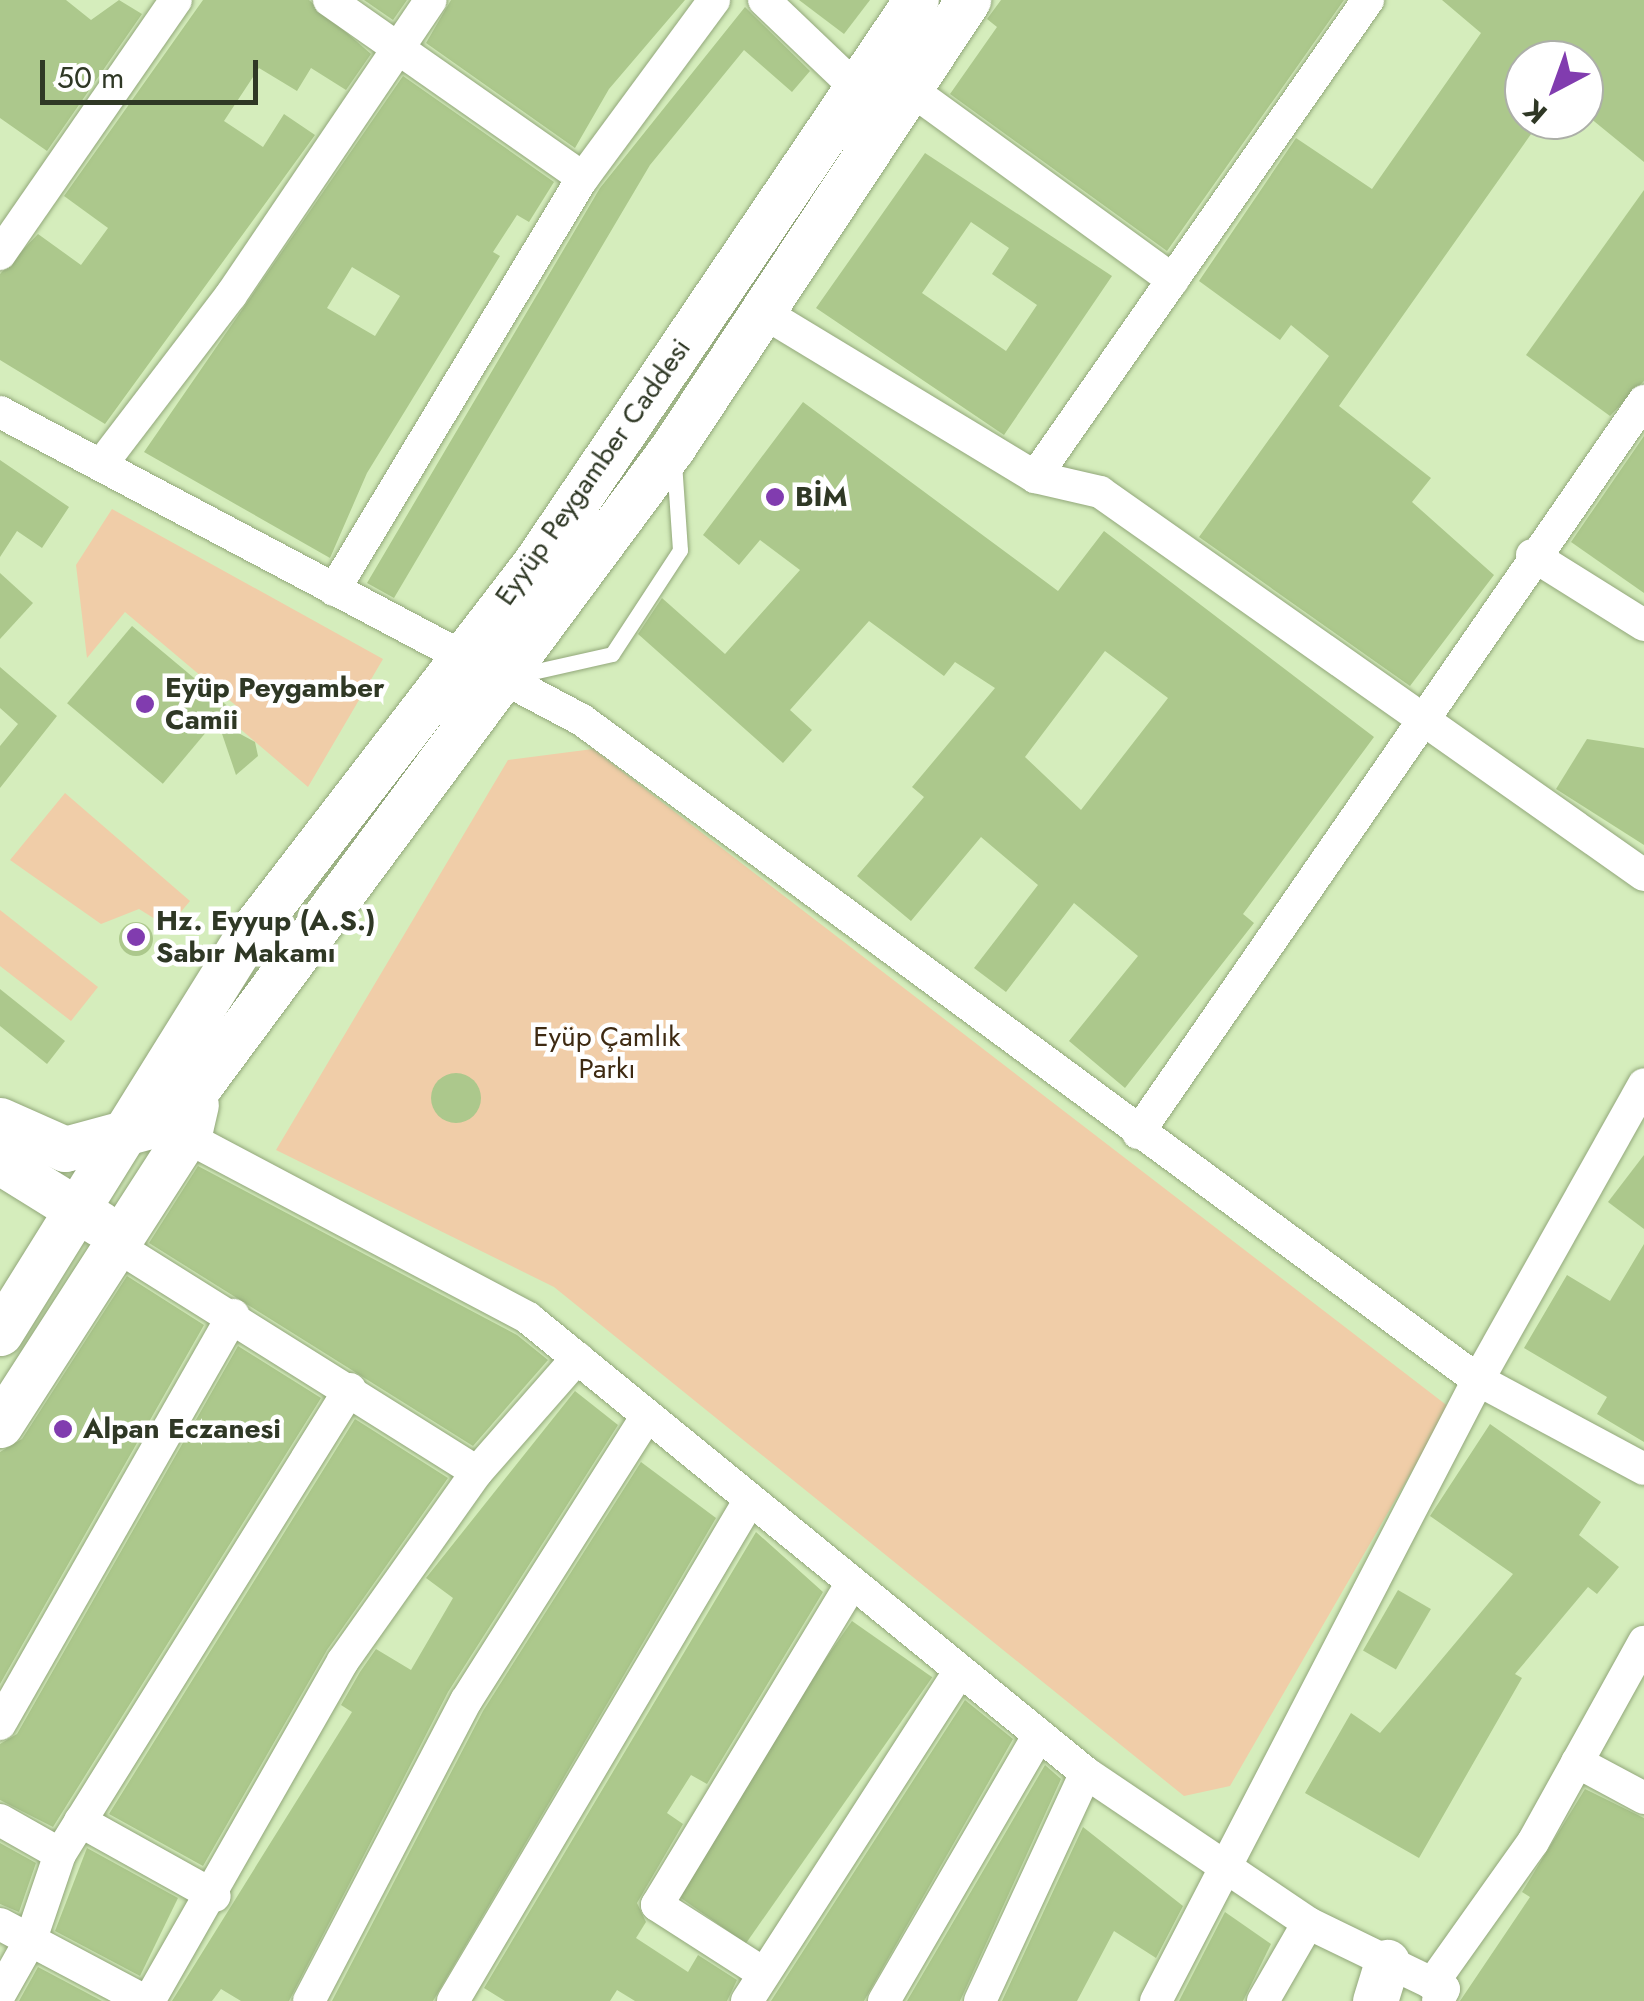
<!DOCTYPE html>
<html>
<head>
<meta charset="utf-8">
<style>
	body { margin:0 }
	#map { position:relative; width:1644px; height:2001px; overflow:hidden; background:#d5edbc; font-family:Jost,sans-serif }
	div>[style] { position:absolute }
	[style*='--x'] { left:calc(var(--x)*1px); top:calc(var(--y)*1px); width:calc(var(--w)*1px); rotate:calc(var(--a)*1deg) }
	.green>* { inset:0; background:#f0cda8 }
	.building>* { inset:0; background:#acc88c; transform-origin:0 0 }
	.round { border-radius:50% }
	.roads { filter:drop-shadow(0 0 2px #92a77a) drop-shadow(0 0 2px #92a77a) }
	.lane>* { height:15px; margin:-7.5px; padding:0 7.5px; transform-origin:7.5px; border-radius:7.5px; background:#fff }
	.street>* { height:32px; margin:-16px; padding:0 16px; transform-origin:16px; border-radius:16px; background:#fff }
	.secondary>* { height:45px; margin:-22.5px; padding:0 22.5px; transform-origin:22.5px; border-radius:22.5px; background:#fff }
	.dots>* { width:28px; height:28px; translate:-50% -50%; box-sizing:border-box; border:5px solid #fff; border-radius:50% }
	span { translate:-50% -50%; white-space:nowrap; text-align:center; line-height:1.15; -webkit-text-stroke:9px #fff; paint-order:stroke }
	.street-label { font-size:28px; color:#2f3825 }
	.poi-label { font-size:28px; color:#2f3825; font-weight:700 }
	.left { translate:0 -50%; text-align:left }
	.park-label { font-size:28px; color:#3e2a12 }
	.north { position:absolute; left:1504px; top:40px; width:100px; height:100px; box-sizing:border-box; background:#fff; border:2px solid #acafa8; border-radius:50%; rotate:221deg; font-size:28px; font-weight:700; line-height:40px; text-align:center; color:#2f3825 }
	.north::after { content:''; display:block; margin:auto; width:35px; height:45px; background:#813caf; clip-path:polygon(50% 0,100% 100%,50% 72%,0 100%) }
	.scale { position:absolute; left:40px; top:60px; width:218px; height:45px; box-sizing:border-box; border:5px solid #2f3825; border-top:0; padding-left:12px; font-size:30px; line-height:35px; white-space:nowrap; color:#2f3825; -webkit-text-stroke:8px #fff; paint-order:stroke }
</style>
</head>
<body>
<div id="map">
	<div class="green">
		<div style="clip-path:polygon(112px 509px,383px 659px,308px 787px,231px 721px,240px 709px,125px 612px,87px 658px,76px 565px)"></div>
		<div style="clip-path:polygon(593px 749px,1449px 1407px,1230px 1786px,1184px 1796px,554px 1287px,276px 1150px,508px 760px)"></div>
		<div style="clip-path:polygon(65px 793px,190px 901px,168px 927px,139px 909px,101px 924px,10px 860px)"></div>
		<div style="clip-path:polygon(0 910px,98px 987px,71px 1021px,0 966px)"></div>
	</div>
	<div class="building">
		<div style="clip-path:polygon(0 0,66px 0,91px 20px,119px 0,142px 14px,47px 151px,0 118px)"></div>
		<div style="clip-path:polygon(203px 0,309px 0,371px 54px,346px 90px,311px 68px,297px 91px,259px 68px,224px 121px,263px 147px,284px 114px,315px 135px,105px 424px,0 360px,0 274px,38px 234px,81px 265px,108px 228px,64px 196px)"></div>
		<div style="clip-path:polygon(364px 0,407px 0,393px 20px)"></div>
		<div style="clip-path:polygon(451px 0,685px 0,609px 89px,575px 148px,426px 43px)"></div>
		<div style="clip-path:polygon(799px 0,870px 0,844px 34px)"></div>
		<div style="clip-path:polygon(1001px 0,1344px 0,1167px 251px,950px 94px,997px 27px,987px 19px)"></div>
		<div style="clip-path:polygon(1442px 0,1644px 0,1644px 162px,1584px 113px,1584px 52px,1579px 60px,1524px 60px,1524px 120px,1541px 120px,1339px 406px,1431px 478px,1412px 502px,1494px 575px,1410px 686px,1199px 537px,1329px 356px,1291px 325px,1280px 340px,1199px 281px,1296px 138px,1372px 189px,1481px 33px)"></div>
		<div style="clip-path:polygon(745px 7px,810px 71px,792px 92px,744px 50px,650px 165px,394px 598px,367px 583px,600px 188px)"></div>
		<div style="clip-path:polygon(evenodd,403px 76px,554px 182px,529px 222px,517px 215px,493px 252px,500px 256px,367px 473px,330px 558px,144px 452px,403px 76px,352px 267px,400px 296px,375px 336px,327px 308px,352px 267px)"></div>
		<div style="clip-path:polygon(evenodd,925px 153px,1112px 276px,1004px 435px,816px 308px,925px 153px,971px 222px,1009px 248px,992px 274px,1037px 305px,1006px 351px,922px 293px,971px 222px)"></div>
		<div style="clip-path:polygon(1644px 190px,1644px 381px,1610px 416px,1526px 355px)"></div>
		<div style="clip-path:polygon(evenodd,803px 402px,1058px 591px,1104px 531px,1374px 737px,1243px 914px,1254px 923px,1125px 1088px,1069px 1041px,1138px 956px,1074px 903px,1006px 992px,974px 968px,1038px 885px,981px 837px,911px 921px,857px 876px,924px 797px,912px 787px,995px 688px,955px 662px,944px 676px,869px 621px,790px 710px,812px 730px,783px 763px,638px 634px,662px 598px,725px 654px,800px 570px,760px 540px,739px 565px,703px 535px,803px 402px,1105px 651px,1168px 698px,1081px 810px,1025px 757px,1105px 651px)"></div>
		<div style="clip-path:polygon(1644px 436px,1644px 593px,1571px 542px)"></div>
		<div style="clip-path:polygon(0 460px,69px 507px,42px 548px,17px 531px,0 557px)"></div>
		<div style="clip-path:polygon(0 573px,33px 603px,0 639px)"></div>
		<div style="left:132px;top:626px;width:125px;height:101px;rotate:40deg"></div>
		<div style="clip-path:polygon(0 667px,57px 716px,0 788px,0 746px,18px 724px,0 708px)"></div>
		<div style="clip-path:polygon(218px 722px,255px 742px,258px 756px,236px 775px)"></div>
		<div style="clip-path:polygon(1587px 739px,1644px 748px,1644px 845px,1556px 789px)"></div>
		<div class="round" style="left:119px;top:922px;width:34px;height:34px"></div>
		<div style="clip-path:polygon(0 989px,65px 1041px,47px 1064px,0 1026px)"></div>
		<div class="round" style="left:431px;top:1073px;width:50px;height:50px"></div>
		<div style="clip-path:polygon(1644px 1155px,1644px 1229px,1608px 1202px)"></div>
		<div style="clip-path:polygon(198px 1166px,517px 1335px,548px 1360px,473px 1446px,149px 1243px)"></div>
		<div style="clip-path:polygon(1644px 1244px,1644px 1442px,1597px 1414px,1607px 1397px,1524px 1348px,1567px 1275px,1610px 1301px)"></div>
		<div style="clip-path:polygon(127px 1276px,204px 1325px,0 1684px,0 1452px,22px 1439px)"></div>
		<div style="clip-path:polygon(238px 1346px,321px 1398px,53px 1827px,0 1800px,0 1744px,17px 1734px)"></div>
		<div style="clip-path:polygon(575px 1391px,618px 1425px,448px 1692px,289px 2001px,241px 2001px,221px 1989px,212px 2001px,172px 2001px,352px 1712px,341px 1705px,360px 1672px,376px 1649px,411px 1670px,453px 1598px,426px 1578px)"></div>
		<div style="clip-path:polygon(355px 1419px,448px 1478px,327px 1650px,203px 1866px,109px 1814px)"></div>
		<div style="clip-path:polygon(1490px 1424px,1601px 1502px,1579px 1535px,1619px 1567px,1597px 1594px,1588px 1587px,1515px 1674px,1522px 1678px,1419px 1858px,1305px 1793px,1351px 1713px,1380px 1733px,1513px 1574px,1430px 1516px)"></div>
		<div style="clip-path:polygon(641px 1462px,716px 1518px,433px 2001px,332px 2001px,483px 1711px)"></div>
		<div style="clip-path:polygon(756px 1532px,823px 1592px,707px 1784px,691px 1775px,667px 1813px,683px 1824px,637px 1903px,646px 1922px,636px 1938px,688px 1972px,698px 1955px,737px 1980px,727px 2001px,635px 2001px,617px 1990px,610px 2001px,505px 2001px,484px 1988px)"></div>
		<div style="left:1398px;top:1590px;width:38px;height:70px;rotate:30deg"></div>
		<div style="left:852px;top:1621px;width:98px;height:325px;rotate:35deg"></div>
		<div style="clip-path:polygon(965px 1700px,1013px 1739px,864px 2001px,771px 2001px)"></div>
		<div style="clip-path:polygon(1045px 1765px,1061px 1779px,960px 2001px,907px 2001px)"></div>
		<div style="clip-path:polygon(1585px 1789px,1644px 1818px,1644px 2001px,1460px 2001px,1530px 1897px,1522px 1892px)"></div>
		<div style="clip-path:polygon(1083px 1827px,1183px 1906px,1156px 1958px,1114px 1931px,1077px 2001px,1002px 2001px)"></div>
		<div style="clip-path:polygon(0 1843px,36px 1863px,19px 1912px,0 1904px)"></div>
		<div style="clip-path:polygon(87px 1848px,178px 1898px,140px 1976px,55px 1931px)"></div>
		<div style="clip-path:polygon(1225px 1912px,1271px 1944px,1243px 2001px,1179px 2001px)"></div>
		<div style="clip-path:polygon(38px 1967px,102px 2001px,19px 2001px)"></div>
	</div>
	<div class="roads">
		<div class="lane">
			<div style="--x:519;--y:675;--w:95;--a:-12.7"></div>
			<div style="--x:612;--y:654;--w:124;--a:-56.8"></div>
			<div style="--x:680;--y:550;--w:87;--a:-93.9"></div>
		</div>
		<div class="street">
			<div style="--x:329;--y:0;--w:310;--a:35"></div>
			<div style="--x:764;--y:0;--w:129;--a:43.7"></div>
			<div style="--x:910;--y:89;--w:325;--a:36"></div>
			<div style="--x:0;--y:254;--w:309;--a:-55.3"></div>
			<div style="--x:761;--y:311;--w:320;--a:31.2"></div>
			<div style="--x:1035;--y:477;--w:67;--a:13"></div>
			<div style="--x:1100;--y:492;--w:665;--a:35.15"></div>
			<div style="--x:0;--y:412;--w:658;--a:27.89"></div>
			<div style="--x:582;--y:720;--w:1113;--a:36.38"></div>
			<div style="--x:1478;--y:1380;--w:188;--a:28.2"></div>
			<div style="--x:101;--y:465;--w:214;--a:-52.6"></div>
			<div style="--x:231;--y:295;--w:356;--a:-55.9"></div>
			<div style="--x:1035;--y:477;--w:582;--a:-55.08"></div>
			<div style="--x:1532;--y:555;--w:132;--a:32"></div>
			<div style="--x:334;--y:590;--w:481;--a:-58.9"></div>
			<div style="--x:583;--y:178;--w:221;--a:-53.6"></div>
			<div style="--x:1138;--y:1133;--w:890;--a:-55.35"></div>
			<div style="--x:181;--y:1134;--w:393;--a:27.9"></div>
			<div style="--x:528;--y:1318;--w:720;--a:39.19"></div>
			<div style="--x:1086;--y:1773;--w:268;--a:34"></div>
			<div style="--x:1308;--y:1923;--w:151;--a:25.9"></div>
			<div style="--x:1444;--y:1989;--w:13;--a:117"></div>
			<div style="--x:115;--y:1245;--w:427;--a:32.1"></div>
			<div style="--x:0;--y:1724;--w:471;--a:-60.3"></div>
			<div style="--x:1577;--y:1762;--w:76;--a:28.2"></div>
			<div style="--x:0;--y:1820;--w:69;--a:29.5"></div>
			<div style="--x:80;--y:1821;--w:154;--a:29.1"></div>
			<div style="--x:0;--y:1924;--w:164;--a:28"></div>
			<div style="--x:763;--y:1973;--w:126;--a:-147.3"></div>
			<div style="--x:657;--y:1905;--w:371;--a:-58.8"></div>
			<div style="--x:1432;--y:1984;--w:174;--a:-54.6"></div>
			<div style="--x:1533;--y:1842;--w:229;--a:-61"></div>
			<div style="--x:0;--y:1994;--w:63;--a:-60.6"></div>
			<div style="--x:31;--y:1939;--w:90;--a:-71.2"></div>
			<div style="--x:60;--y:1854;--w:548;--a:-58.05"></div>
			<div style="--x:149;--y:2001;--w:391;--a:-60.3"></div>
			<div style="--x:343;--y:1661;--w:232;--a:-54.7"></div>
			<div style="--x:477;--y:1472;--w:152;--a:-48.7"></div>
			<div style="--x:309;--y:2001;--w:339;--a:-62.4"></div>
			<div style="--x:466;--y:1701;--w:336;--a:-57.6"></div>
			<div style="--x:453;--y:2001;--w:581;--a:-59.37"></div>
			<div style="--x:747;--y:2001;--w:389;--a:-57.2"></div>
			<div style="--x:884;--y:2001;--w:308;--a:-59.8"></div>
			<div style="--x:980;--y:2001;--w:251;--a:-65.1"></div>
			<div style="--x:1156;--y:2001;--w:700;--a:-62.59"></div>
			<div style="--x:1478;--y:1380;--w:339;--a:-60.7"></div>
			<div style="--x:1263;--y:2001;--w:90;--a:-60"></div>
		</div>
		<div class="secondary">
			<div style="--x:0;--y:1120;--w:71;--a:24"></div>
			<div style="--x:65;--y:1149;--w:107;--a:-15.2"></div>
			<div style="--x:168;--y:1121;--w:50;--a:-48.3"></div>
			<div style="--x:201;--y:1084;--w:793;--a:-53.46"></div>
			<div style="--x:673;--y:447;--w:536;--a:-56.58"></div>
			<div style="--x:0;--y:1162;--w:118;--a:31.8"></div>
			<div style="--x:0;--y:1333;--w:462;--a:-58.1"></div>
			<div style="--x:244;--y:941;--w:473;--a:-52.4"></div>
			<div style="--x:533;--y:566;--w:683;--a:-55.91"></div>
			<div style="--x:0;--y:1425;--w:351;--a:-57.2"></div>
			<div style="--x:190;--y:1130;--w:26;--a:-77"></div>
			<div style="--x:1375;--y:2001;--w:41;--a:-72.9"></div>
		</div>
	</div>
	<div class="dots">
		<div style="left:775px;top:497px;background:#813caf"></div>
		<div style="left:145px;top:704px;background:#813caf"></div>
		<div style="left:136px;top:937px;background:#813caf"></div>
		<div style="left:63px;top:1429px;background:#813caf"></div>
	</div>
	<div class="street-label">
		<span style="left:593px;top:472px;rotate:-55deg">Eyyüp Peygamber Caddesi</span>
	</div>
	<div class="poi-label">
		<span class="left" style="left:795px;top:497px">BİM</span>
		<span class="left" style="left:165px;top:704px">Eyüp Peygamber<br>Camii</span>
		<span class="left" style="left:156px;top:937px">Hz. Eyyup (A.S.)<br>Sabır Makamı</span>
		<span class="left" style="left:83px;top:1429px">Alpan Eczanesi</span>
	</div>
	<div class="park-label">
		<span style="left:607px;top:1053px">Eyüp Çamlık<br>Parkı</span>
	</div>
	<div class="north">K</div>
	<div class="scale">50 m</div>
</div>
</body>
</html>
